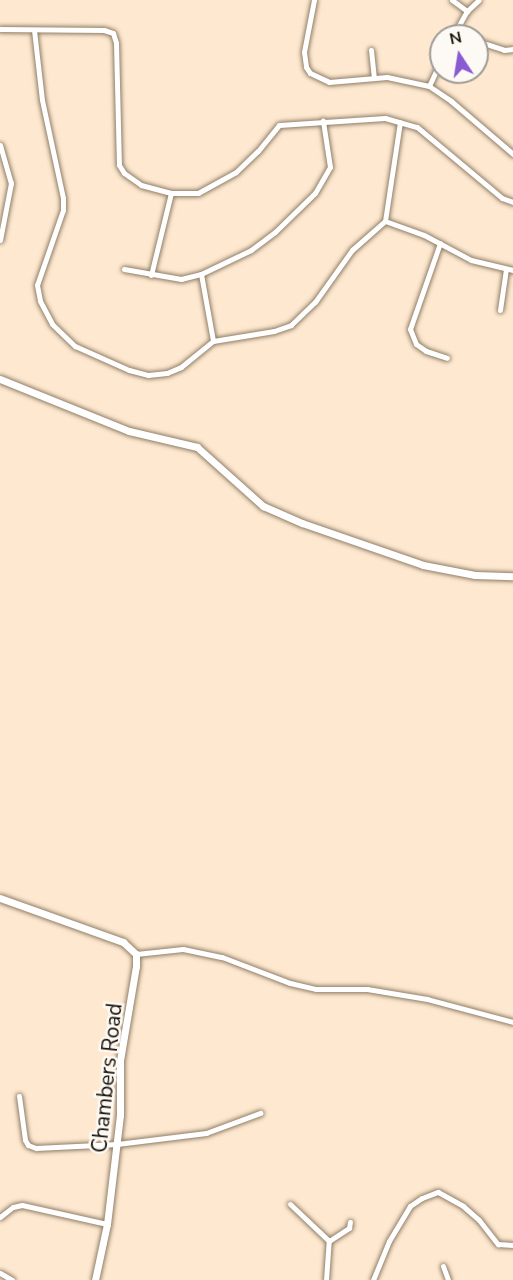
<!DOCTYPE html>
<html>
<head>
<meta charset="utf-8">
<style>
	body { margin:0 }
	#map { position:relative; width:513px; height:1280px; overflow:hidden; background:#fee9d0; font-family:"Nunito Sans",sans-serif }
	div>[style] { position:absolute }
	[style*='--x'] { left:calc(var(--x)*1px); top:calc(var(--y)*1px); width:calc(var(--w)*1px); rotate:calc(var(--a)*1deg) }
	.roads { filter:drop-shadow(0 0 2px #907e67) drop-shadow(0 0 2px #907e67) }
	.street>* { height:5px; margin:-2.5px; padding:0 2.5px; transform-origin:2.5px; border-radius:2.5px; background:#fff }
	.secondary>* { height:7px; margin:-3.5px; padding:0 3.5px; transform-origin:3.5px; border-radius:3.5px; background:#fff }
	span { translate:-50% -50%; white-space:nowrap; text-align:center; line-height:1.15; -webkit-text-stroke:5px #fdf9f4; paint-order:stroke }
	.street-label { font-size:21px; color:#150f06 }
	.north { position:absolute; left:429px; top:24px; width:60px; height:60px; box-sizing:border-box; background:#fdf9f4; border:2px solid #a09b95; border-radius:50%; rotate:348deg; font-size:16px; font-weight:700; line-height:24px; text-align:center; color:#150f06 }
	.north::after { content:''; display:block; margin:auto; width:21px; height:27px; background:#8a5ad3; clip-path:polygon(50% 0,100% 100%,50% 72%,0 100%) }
</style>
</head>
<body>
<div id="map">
	<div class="roads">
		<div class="street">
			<div style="--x:314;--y:0;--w:53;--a:100.9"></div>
			<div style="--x:304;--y:52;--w:15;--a:82"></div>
			<div style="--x:306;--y:67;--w:7;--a:56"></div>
			<div style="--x:310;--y:73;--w:21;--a:25"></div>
			<div style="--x:329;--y:82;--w:58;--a:-4.9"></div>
			<div style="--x:387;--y:77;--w:43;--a:12.1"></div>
			<div style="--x:429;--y:86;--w:27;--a:34"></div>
			<div style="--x:451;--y:101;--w:82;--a:40.5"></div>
			<div style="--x:452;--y:0;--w:19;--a:36"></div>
			<div style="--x:0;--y:29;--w:104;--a:0.6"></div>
			<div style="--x:104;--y:30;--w:9;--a:18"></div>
			<div style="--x:113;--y:33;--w:10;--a:73"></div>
			<div style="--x:116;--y:43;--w:122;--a:88.6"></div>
			<div style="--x:119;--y:165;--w:9;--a:58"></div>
			<div style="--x:124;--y:173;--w:21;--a:35"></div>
			<div style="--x:141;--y:185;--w:31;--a:15"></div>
			<div style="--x:171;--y:193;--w:27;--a:0"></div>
			<div style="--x:198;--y:193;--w:43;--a:-28.9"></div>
			<div style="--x:236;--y:172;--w:30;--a:-44"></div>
			<div style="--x:258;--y:151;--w:33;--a:-51"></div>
			<div style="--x:279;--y:125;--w:106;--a:-3.8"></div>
			<div style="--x:385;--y:118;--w:33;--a:16"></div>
			<div style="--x:417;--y:127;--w:111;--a:39.9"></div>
			<div style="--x:502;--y:198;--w:12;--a:20"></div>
			<div style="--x:34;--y:30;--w:70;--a:83.5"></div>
			<div style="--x:42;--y:100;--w:100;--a:77.9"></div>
			<div style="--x:63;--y:198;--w:12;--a:90"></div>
			<div style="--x:63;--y:210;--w:79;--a:109.1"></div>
			<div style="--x:37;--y:285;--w:16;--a:79"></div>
			<div style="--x:40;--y:301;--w:26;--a:62"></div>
			<div style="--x:52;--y:324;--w:32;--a:44"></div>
			<div style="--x:75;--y:346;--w:59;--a:24"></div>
			<div style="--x:129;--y:370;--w:20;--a:15"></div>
			<div style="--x:148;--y:375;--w:19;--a:-6"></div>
			<div style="--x:167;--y:373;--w:15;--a:-23"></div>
			<div style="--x:181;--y:367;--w:41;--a:-39.1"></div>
			<div style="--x:213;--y:341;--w:62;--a:-9.3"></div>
			<div style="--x:274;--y:331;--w:18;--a:-19"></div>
			<div style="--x:291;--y:325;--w:33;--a:-44"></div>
			<div style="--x:315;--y:302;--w:64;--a:-54.6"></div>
			<div style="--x:352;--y:250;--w:44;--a:-41.3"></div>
			<div style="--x:455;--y:31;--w:11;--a:27"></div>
			<div style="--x:453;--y:36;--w:29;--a:-61"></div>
			<div style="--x:467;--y:11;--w:16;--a:-43"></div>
			<div style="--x:477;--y:41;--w:28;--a:18"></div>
			<div style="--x:504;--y:50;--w:9;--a:-6"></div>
			<div style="--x:371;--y:50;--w:27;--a:84"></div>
			<div style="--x:429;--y:86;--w:29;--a:-65"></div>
			<div style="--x:0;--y:145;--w:40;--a:74"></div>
			<div style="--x:11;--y:183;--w:58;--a:100.9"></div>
			<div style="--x:385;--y:221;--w:41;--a:19.7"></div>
			<div style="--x:424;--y:235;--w:53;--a:28"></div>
			<div style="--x:471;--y:260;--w:43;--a:13.4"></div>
			<div style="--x:385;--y:221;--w:100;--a:-81.4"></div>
			<div style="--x:440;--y:243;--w:91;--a:109.2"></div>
			<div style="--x:410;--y:329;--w:16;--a:68"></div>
			<div style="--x:416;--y:344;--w:12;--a:35"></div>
			<div style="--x:426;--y:351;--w:22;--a:18"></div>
			<div style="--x:124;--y:269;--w:58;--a:10"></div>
			<div style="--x:181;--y:279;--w:21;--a:-14"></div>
			<div style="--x:201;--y:274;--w:55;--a:-25.6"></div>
			<div style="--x:251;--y:250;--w:30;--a:-37"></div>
			<div style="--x:275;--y:232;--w:56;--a:-44.3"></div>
			<div style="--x:315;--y:193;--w:30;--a:-60"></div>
			<div style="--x:330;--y:167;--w:47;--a:-98.7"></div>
			<div style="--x:201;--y:274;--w:68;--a:79.8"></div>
			<div style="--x:151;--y:275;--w:84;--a:-76.3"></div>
			<div style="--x:500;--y:310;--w:41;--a:-81.7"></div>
			<div style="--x:136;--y:954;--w:47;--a:-6.1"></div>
			<div style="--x:183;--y:949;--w:40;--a:12"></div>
			<div style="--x:222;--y:957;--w:73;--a:20.9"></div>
			<div style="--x:290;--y:983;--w:27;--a:13"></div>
			<div style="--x:316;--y:989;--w:51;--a:0"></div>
			<div style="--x:367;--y:989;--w:61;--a:9.5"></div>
			<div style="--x:427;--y:999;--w:89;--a:15"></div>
			<div style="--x:19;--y:1096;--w:44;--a:82.2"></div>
			<div style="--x:25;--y:1140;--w:6;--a:59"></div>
			<div style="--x:28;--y:1145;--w:9;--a:21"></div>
			<div style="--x:36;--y:1148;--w:81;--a:-2.8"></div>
			<div style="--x:117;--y:1144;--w:90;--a:-7"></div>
			<div style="--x:206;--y:1133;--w:58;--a:-20.3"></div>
			<div style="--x:290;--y:1204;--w:54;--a:43.5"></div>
			<div style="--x:0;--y:1217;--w:16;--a:-38"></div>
			<div style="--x:13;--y:1207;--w:9;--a:-13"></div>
			<div style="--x:22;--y:1205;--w:87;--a:12.6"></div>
			<div style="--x:443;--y:1266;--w:15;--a:70"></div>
			<div style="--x:0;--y:1273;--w:14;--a:30"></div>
			<div style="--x:326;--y:1280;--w:39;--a:-86"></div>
			<div style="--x:329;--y:1241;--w:24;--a:-33"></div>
			<div style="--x:349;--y:1228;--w:6;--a:-81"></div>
			<div style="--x:373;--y:1280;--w:42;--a:-67.7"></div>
			<div style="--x:389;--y:1241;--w:41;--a:-59"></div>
			<div style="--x:410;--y:1206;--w:14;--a:-34"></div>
			<div style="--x:422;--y:1198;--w:17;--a:-21"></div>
			<div style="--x:438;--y:1192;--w:29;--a:29"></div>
			<div style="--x:463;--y:1206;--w:21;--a:41"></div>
			<div style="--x:479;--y:1220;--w:31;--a:52"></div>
			<div style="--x:498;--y:1244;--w:15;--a:4"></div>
		</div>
		<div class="secondary">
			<div style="--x:0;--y:379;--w:139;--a:22"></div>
			<div style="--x:129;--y:431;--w:70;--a:13.2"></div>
			<div style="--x:197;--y:447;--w:89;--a:41.8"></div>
			<div style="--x:263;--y:506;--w:43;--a:23.6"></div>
			<div style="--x:302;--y:523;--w:128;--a:19.1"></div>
			<div style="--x:423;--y:565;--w:53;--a:10.9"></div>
			<div style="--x:475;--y:575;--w:38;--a:2"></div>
			<div style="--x:0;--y:898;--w:131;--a:19.7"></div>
			<div style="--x:123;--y:942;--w:18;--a:43"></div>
			<div style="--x:136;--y:954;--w:12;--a:90"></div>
			<div style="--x:136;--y:966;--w:96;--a:99.6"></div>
			<div style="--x:120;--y:1061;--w:54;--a:90"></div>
			<div style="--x:120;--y:1115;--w:110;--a:96.8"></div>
			<div style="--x:107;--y:1224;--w:57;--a:102.1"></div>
		</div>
	</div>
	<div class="street-label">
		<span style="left:107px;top:1078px;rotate:-84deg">Chambers Road</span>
	</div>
	<div class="north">N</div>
</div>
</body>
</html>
